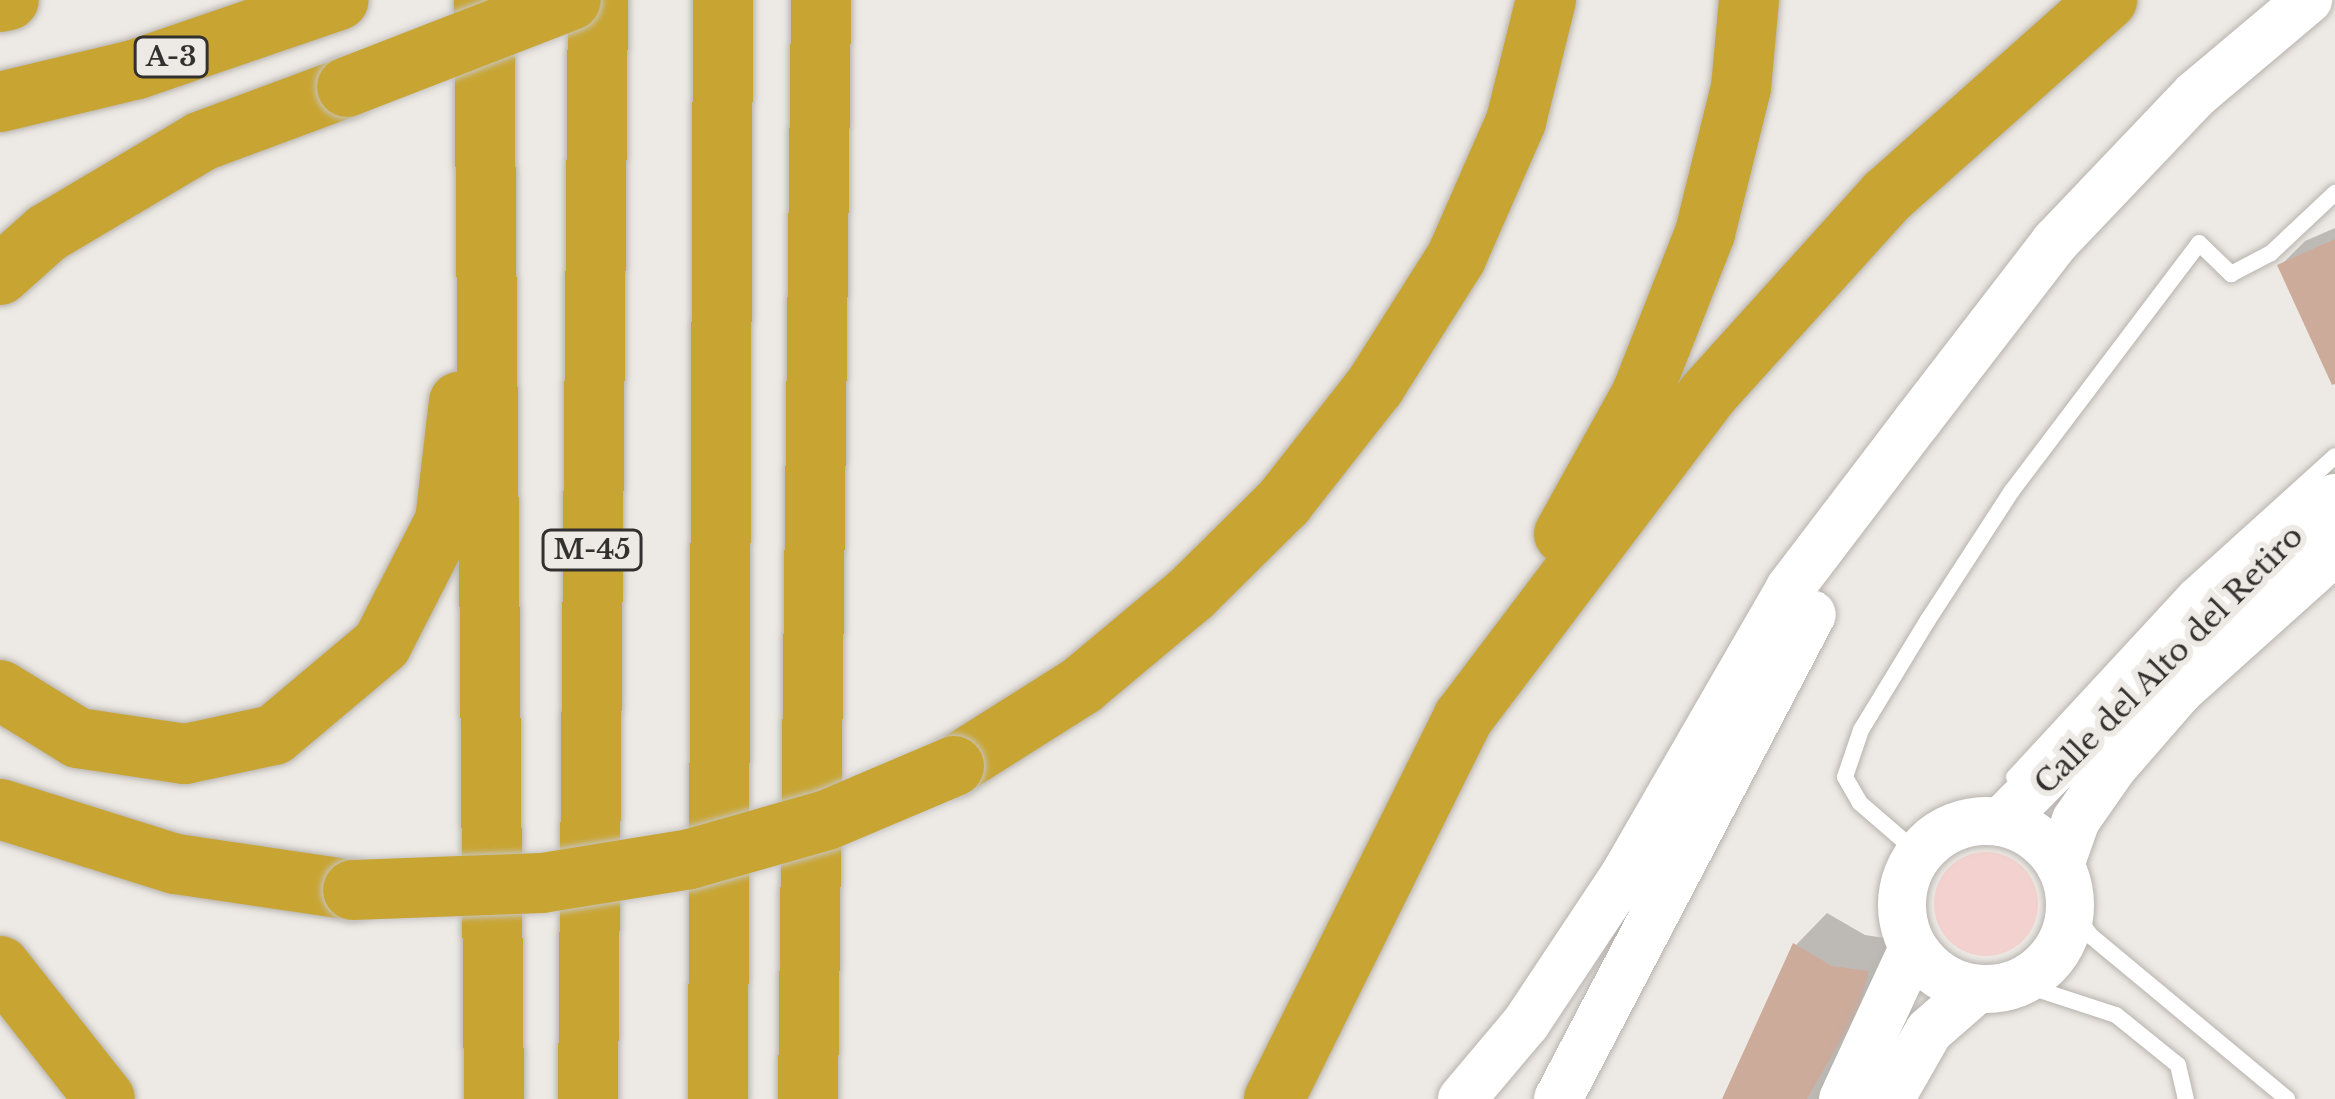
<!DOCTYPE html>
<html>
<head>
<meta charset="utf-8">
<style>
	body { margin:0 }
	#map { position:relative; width:2335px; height:1099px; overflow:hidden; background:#ede9e4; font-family:"Libre Baskerville",serif }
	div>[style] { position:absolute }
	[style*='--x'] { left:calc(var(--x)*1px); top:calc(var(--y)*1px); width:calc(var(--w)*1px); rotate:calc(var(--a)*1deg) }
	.green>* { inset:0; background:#f3d1ce }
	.round { border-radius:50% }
	.shadow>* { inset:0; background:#0003 }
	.building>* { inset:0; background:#cdab9b }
	.roads { filter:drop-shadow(0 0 3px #b7b3ae) drop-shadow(0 0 3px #b7b3ae) }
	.lane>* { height:16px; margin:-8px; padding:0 8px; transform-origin:8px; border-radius:8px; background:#fff }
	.secondary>* { height:48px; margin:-24px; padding:0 24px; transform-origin:24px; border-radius:24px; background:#fff }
	.secondary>.ring { margin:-24px; padding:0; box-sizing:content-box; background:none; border:48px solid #fff; border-radius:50% }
	.highway>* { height:60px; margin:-30px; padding:0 30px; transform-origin:30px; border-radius:30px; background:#c8a532 }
	.bridges { filter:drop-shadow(0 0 3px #c6c5c5) drop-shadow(0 0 3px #c6c5c5) }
	.highway-bridge>* { height:60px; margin:-30px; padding:0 30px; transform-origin:30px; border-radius:30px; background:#c8a532 }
	span { translate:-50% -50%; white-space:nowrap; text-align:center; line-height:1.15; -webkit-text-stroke:12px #ede9e4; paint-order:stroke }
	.shield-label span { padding:3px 9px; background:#ede9e4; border:3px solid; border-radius:9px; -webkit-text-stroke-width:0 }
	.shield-label { font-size:27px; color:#33312f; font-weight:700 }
	.street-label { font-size:30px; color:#33312f }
</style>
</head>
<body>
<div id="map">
	<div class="green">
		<div class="round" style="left:1934px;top:852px;width:104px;height:104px"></div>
	</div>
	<div class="shadow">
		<div style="clip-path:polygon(2335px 228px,2335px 381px,2280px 266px,2305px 241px)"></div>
		<div style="clip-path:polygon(1827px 913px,1865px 935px,1898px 940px,1822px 1099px,1727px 1099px,1796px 945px)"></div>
	</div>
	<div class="building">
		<div style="clip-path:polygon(2335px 239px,2335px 384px,2332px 385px,2277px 265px)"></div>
		<div style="clip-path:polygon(1793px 943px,1832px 966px,1869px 971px,1859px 1009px,1807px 1099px,1722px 1099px)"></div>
	</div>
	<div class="roads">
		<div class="lane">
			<div style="--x:2014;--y:777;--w:256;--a:-47.2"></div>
			<div style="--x:2188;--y:589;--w:198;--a:-42.1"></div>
			<div style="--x:1919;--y:854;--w:78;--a:-139.2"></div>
			<div style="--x:1860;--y:803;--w:30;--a:-120"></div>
			<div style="--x:1845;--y:777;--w:50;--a:-71.2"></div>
			<div style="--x:1861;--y:730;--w:129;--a:-58.7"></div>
			<div style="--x:1928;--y:620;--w:153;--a:-57"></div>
			<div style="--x:2011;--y:492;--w:312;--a:-52.9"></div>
			<div style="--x:2199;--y:243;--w:45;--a:44.1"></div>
			<div style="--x:2231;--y:274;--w:45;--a:-27.7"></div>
			<div style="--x:2271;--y:253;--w:88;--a:-43.2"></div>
			<div style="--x:2070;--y:908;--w:35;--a:53"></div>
			<div style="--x:2091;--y:936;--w:255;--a:39.7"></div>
			<div style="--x:2018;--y:983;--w:103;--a:18.1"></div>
			<div style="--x:2116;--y:1015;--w:80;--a:38.9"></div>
			<div style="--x:2178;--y:1065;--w:35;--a:77"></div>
		</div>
		<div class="secondary">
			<div class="ring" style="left:1902px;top:821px;width:120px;height:120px"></div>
			<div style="--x:2001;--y:822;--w:361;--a:-45.2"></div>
			<div style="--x:2255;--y:566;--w:105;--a:-40.4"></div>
			<div style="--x:2060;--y:865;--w:48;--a:-70.4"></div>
			<div style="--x:2076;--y:820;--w:65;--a:-55.1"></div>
			<div style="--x:2113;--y:767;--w:101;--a:-49"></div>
			<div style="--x:2179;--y:691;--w:210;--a:-41.9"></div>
			<div style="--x:1462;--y:1099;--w:99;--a:-49.9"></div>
			<div style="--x:1526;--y:1023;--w:179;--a:-56.4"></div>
			<div style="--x:1625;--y:874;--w:330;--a:-60"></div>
			<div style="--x:1790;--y:588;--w:211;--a:-52.7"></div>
			<div style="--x:1918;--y:420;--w:225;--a:-52.4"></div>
			<div style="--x:2055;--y:242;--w:203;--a:-46.4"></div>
			<div style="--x:2195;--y:95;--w:148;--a:-40.1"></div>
			<div style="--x:1558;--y:1099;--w:547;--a:-62.36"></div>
			<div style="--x:1843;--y:1099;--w:166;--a:-65.1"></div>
			<div style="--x:1890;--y:1099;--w:78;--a:-60.2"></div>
			<div style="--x:1929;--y:1031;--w:64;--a:-41.2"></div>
		</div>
		<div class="highway">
			<div style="--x:484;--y:0;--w:1099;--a:89.48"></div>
			<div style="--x:0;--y:2;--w:9;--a:-13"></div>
			<div style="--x:0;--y:102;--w:141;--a:-13.5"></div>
			<div style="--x:137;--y:69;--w:213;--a:-18.9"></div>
			<div style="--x:0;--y:275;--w:63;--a:-41.8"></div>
			<div style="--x:47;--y:233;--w:180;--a:-30.7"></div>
			<div style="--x:202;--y:141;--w:155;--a:-20.4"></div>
			<div style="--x:1564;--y:534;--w:161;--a:-61"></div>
			<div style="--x:1642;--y:393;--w:172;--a:-68.5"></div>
			<div style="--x:1705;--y:233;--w:149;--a:-76.1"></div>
			<div style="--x:1741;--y:88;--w:88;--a:-84.8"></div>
			<div style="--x:0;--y:690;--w:92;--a:31.6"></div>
			<div style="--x:78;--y:738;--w:108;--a:8.5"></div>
			<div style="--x:185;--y:754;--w:91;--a:-12.1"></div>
			<div style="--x:274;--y:735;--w:141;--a:-40.1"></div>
			<div style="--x:382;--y:644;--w:138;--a:-62.9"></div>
			<div style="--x:445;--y:521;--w:120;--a:-83.3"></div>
			<div style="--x:954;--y:766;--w:151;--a:-32.3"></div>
			<div style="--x:1082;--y:685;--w:142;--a:-39.9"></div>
			<div style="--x:1191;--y:594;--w:131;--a:-44.7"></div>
			<div style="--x:1284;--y:502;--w:147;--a:-51.9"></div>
			<div style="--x:1375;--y:386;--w:151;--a:-57.7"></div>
			<div style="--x:1456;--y:258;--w:150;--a:-66.3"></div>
			<div style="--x:1516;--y:121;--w:125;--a:-76.1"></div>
			<div style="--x:0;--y:809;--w:184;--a:17.4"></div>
			<div style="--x:176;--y:864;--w:179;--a:8.4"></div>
			<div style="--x:0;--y:966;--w:169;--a:51.7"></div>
			<div style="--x:588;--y:1099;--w:1099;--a:-89.48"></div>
			<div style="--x:718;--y:1099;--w:1099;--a:-89.74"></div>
			<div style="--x:808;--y:1099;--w:1099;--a:-89.32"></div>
			<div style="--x:1274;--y:1099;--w:425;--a:-63.6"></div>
			<div style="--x:1463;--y:718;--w:405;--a:-52.9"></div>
			<div style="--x:1707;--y:395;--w:268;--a:-47.9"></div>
			<div style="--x:1887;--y:196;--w:295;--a:-41.7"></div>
		</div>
	</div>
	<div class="bridges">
		<div class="highway-bridge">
			<div style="--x:347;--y:87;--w:240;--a:-21.2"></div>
			<div style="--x:353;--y:890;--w:189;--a:-2.1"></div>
			<div style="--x:542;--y:883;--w:150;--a:-9.2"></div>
			<div style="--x:690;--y:859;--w:142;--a:-15.9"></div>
			<div style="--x:827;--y:820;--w:138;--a:-23"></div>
		</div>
	</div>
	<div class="shield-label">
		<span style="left:171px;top:57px">A-3</span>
		<span style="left:592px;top:550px">M-45</span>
	</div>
	<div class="street-label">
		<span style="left:2169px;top:660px;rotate:-45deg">Calle del Alto del Retiro</span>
	</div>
</div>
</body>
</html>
